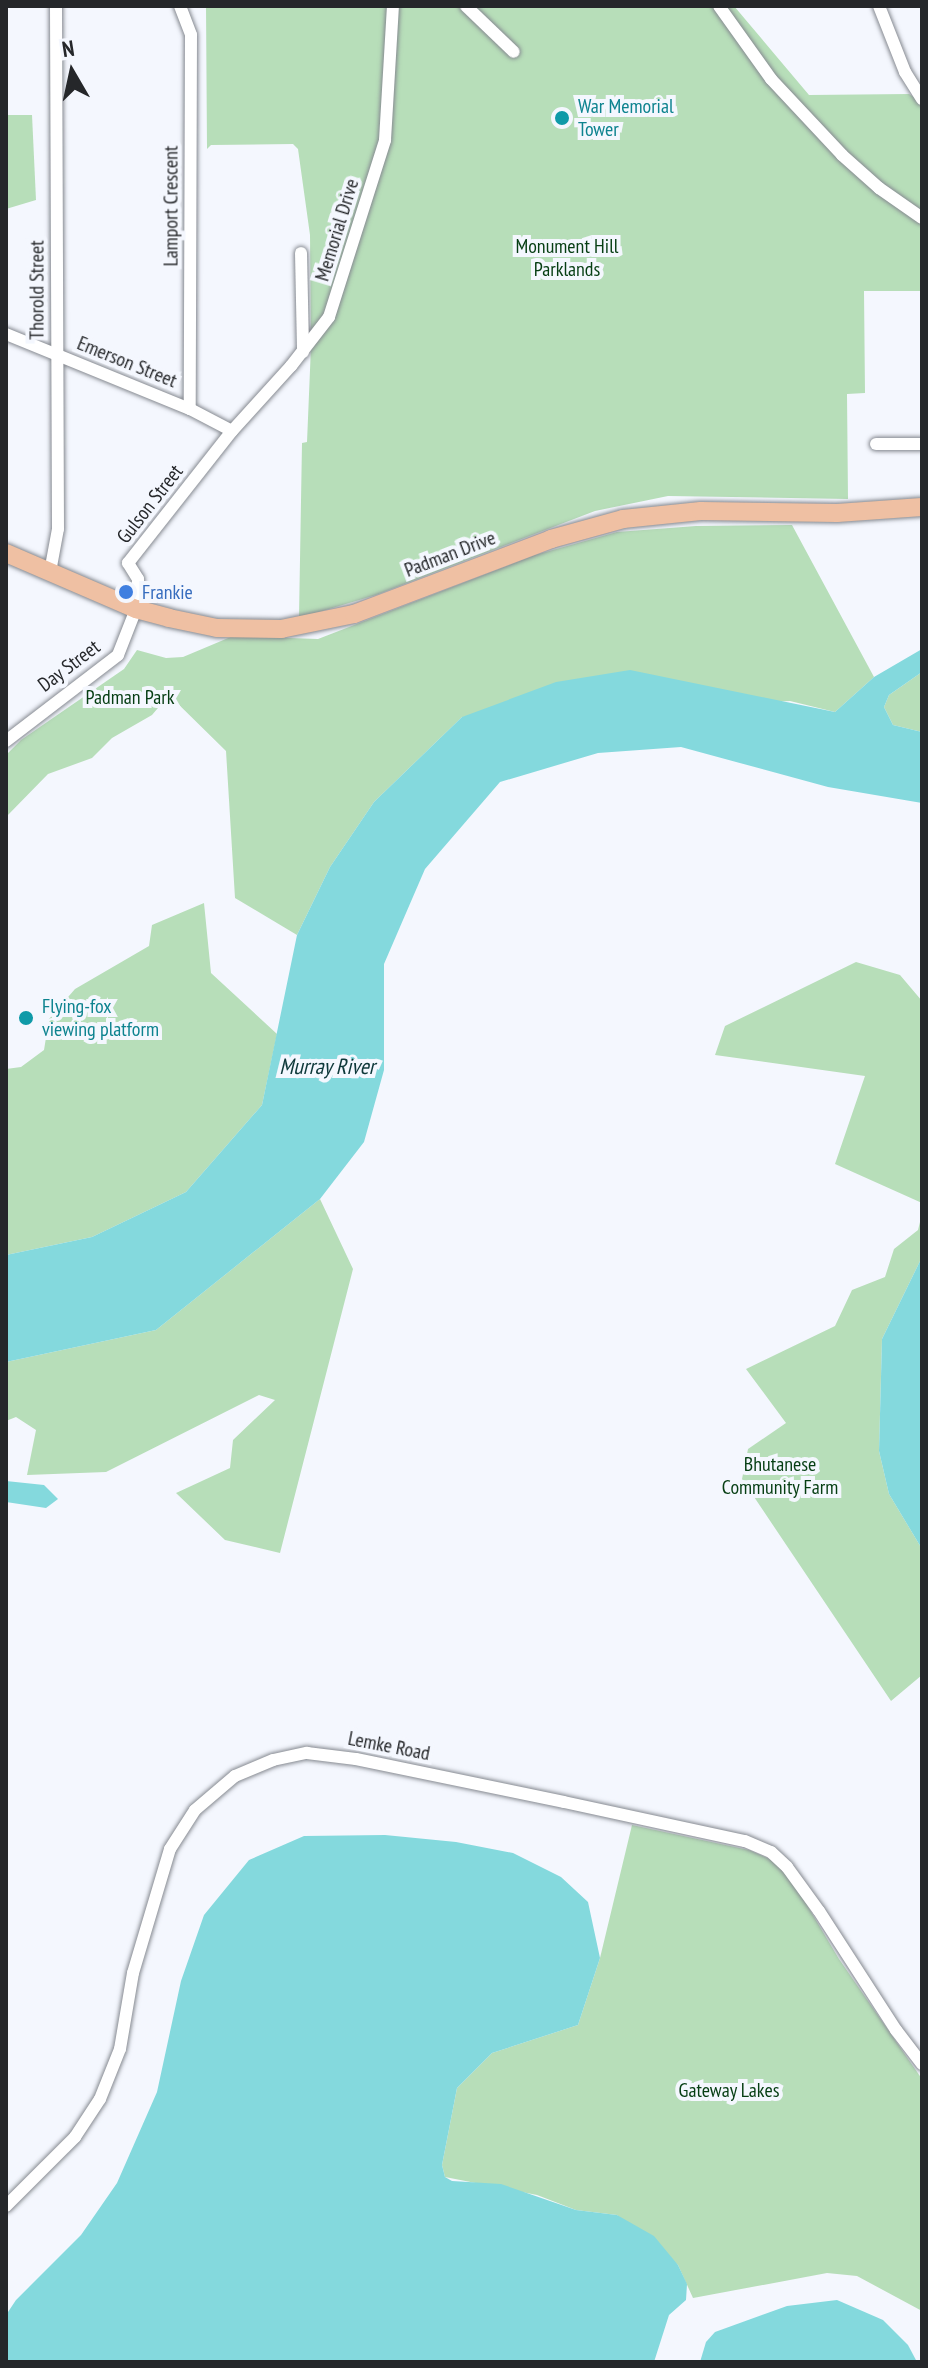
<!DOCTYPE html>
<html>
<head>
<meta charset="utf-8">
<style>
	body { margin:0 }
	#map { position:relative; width:928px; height:2368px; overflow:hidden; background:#f4f7fe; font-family:"PT Sans Narrow",sans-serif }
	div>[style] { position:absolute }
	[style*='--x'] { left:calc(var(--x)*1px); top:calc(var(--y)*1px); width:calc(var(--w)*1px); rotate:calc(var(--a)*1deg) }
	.green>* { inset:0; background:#b7deb9 }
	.water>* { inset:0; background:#84d9dd }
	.roads { filter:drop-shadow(0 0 2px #868a91) drop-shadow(0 0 2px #868a91) }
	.street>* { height:12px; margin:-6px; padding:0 6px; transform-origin:6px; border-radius:6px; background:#fff }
	.primary>* { height:18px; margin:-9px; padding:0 9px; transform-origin:9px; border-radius:9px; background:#efc0a3 }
	.dots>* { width:22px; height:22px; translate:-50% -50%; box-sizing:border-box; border:4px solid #f4f7fe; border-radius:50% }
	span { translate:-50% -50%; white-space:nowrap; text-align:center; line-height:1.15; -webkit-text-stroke:8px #f4f7fe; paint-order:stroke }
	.culture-label { font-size:20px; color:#0d838f }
	.left { translate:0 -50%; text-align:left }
	.street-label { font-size:20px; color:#25272a }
	.park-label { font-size:20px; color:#063e13 }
	.shop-label { font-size:20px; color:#366cbe }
	.water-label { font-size:22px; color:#0e383a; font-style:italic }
	.frame { position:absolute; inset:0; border:8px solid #25272a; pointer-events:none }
	.north { position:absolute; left:32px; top:32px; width:80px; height:80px; -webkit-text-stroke:6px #f4f7fe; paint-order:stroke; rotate:351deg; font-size:22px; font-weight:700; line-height:32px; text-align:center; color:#25272a }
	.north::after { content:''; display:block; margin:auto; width:28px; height:36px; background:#25272a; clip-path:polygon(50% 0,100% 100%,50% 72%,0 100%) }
</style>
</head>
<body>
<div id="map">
	<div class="green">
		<div style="clip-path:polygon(206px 6px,734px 6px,809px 95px,909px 94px,922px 102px,922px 291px,864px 291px,865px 393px,847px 394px,848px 499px,668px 496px,595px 511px,376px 595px,299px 618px,302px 443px,307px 442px,311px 346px,310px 235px,298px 149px,293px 144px,211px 145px,207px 149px)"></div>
		<div style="clip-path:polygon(6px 115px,32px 115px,36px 200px,6px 209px)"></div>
		<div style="clip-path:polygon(792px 525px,874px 677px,835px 712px,790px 701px,462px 717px,374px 802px,330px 867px,297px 935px,235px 898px,226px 751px,169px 695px,152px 715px,112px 738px,92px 758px,48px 774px,6px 817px,6px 755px,21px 740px,124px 669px,137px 650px,166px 658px,183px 657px,233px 636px,318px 639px,535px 555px,617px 532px,696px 526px)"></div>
		<div style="clip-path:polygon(922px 672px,922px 732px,893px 725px,884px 707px,889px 695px)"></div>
		<div style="clip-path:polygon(204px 903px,211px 973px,277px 1034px,262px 1105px,186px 1192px,92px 1237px,6px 1255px,6px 1069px,21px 1067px,44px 1050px,49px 1019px,75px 989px,149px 946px,152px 925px)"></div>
		<div style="clip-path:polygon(856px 962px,900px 975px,922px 1001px,922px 1203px,835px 1164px,865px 1076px,715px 1055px,725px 1026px)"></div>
		<div style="clip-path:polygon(320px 1199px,353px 1269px,280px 1553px,225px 1540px,176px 1493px,230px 1468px,233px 1440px,275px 1400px,259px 1395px,106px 1472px,27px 1475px,36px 1430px,16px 1417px,6px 1421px,6px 1362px,156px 1330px)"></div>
		<div style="clip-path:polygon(922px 1214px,922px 1257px,882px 1339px,879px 1451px,889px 1494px,922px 1549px,922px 1675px,891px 1701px,742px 1479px,748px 1449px,786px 1423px,746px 1369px,835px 1326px,852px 1290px,885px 1277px,894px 1249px,918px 1230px)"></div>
		<div style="clip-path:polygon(632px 1825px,749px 1850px,774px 1861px,791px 1878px,839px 1959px,922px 2079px,922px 2311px,857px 2276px,827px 2273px,693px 2298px,678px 2265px,617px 2215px,576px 2210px,537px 2195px,445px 2177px,442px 2165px,457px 2088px,492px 2053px,578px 2025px,600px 1958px)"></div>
	</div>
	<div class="water">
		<div style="clip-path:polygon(922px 649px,922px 672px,889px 695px,884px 707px,893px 725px,922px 732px,922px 803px,828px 787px,681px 747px,598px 753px,500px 782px,425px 869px,384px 964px,384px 1070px,364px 1142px,320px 1199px,156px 1330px,6px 1362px,6px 1255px,92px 1237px,186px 1192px,262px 1105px,297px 935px,330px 867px,374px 802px,462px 717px,556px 682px,630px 670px,835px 712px,874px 677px)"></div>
		<div style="clip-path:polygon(922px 1257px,922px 1549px,889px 1494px,879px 1451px,882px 1339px)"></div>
		<div style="clip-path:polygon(6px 1481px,44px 1485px,58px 1499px,46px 1508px,6px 1502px)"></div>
		<div style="clip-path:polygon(385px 1835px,456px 1842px,513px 1853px,561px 1877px,588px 1902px,600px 1958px,578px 2025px,492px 2053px,457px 2088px,442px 2165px,445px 2177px,452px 2181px,501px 2184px,576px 2210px,617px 2215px,654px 2236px,678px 2265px,687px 2284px,686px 2300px,669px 2315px,654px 2362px,6px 2362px,6px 2315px,16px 2300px,81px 2235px,117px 2183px,157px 2092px,181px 1981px,204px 1915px,249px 1860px,304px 1836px)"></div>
		<div style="clip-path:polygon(837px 2300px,883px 2320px,908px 2345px,917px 2362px,700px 2362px,706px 2342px,715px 2332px,787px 2306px)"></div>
	</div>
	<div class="roads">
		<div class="street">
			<div style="--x:180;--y:6;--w:31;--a:69"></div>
			<div style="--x:191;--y:35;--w:374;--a:90.2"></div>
			<div style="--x:466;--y:6;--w:66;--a:43.8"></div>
			<div style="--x:719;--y:6;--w:90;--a:54.5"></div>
			<div style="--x:771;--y:79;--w:104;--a:46.9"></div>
			<div style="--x:842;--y:155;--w:50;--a:41.7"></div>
			<div style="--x:879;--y:188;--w:52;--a:34.9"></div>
			<div style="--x:879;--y:6;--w:71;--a:68.5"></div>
			<div style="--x:905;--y:72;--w:32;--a:58"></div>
			<div style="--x:301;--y:253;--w:99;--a:88.8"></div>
			<div style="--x:6;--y:334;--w:199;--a:22.2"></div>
			<div style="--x:190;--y:409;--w:47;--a:27.6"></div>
			<div style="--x:876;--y:444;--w:46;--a:0"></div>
			<div style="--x:50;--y:572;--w:44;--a:-79.5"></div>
			<div style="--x:58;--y:529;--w:523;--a:-90.22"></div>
			<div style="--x:6;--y:741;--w:141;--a:-37.5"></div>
			<div style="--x:118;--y:655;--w:49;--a:-68.6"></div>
			<div style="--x:136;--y:609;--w:30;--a:-86"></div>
			<div style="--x:138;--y:579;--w:19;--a:-122"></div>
			<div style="--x:128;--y:563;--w:168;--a:-51.8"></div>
			<div style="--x:232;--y:431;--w:88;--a:-47.8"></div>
			<div style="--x:291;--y:366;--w:62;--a:-52.2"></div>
			<div style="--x:329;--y:317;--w:186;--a:-72.4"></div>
			<div style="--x:385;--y:140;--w:134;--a:-86.6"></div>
			<div style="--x:6;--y:2206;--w:98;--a:-45"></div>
			<div style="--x:75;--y:2137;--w:45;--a:-56.7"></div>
			<div style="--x:100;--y:2099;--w:54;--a:-68.2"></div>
			<div style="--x:120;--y:2049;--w:77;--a:-80.3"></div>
			<div style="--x:133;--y:1973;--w:129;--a:-73.4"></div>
			<div style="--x:170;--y:1849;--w:46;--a:-57.3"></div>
			<div style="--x:195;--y:1810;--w:52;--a:-40.4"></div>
			<div style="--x:235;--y:1776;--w:41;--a:-22.8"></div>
			<div style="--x:273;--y:1760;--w:35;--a:-12"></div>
			<div style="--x:307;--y:1753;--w:49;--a:7"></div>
			<div style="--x:356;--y:1759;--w:212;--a:11.7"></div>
			<div style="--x:564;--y:1802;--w:185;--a:12.2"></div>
			<div style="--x:745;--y:1841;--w:28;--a:23"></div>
			<div style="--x:771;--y:1852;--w:22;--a:43"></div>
			<div style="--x:787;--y:1867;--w:54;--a:54"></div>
			<div style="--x:819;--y:1911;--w:142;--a:57.1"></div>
			<div style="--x:896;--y:2030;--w:43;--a:52.6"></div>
		</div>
		<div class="primary">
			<div style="--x:6;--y:553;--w:142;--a:23.3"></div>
			<div style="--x:136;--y:609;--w:34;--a:15"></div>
			<div style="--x:169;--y:618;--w:49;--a:11.8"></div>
			<div style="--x:217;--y:628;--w:64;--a:0.9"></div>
			<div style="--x:281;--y:629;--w:75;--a:-11.6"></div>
			<div style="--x:354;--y:614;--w:211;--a:-20.8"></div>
			<div style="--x:551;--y:539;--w:75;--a:-15.5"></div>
			<div style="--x:623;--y:519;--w:78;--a:-5.9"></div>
			<div style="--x:701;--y:511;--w:136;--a:0.8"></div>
			<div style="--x:837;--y:513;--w:85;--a:-4"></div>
		</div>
	</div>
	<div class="dots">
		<div style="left:562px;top:118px;background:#0f9aa8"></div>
		<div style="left:126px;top:592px;background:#3f7fe0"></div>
		<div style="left:26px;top:1018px;background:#0f9aa8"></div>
	</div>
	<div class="culture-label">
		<span class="left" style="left:578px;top:118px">War Memorial<br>Tower</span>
		<span class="left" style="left:42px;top:1018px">Flying-fox<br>viewing platform</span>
	</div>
	<div class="street-label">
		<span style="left:171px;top:206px;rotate:-90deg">Lamport Crescent</span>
		<span style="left:337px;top:230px;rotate:-73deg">Memorial Drive</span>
		<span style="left:37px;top:290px;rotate:-90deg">Thorold Street</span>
		<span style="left:127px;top:362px;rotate:22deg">Emerson Street</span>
		<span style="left:150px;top:504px;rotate:-52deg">Gulson Street</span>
		<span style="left:450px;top:554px;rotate:-21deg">Padman Drive</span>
		<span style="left:69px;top:666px;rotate:-37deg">Day Street</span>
		<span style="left:389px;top:1746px;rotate:11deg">Lemke Road</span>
	</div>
	<div class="park-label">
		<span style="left:567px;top:258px">Monument Hill<br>Parklands</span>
		<span style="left:130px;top:697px">Padman Park</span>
		<span style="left:780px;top:1476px">Bhutanese<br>Community Farm</span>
		<span style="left:729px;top:2090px">Gateway Lakes</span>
	</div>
	<div class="shop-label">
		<span class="left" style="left:142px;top:592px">Frankie</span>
	</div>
	<div class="water-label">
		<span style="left:327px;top:1067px">Murray River</span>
	</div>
	<div class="frame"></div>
	<div class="north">N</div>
</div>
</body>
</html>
